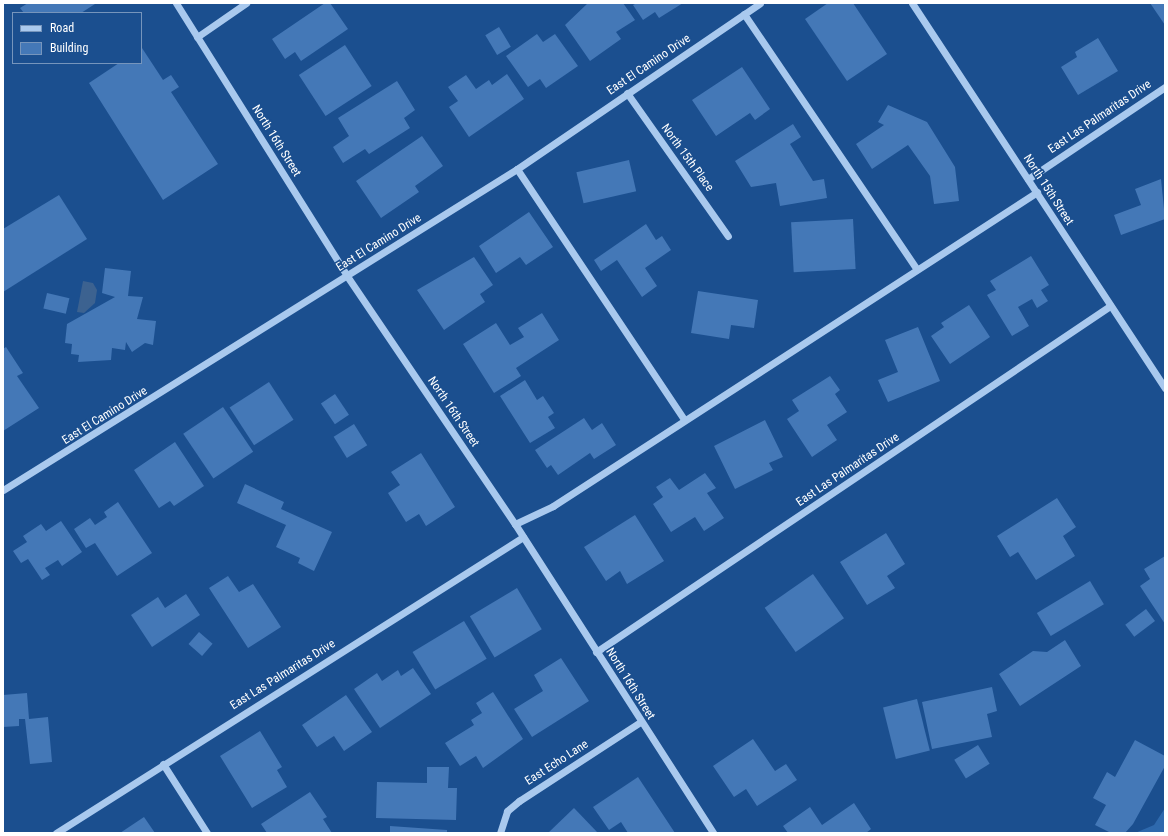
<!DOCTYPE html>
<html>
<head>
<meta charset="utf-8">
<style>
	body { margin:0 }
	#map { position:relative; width:1168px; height:836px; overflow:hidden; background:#1b4f8f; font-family:"Roboto Condensed",sans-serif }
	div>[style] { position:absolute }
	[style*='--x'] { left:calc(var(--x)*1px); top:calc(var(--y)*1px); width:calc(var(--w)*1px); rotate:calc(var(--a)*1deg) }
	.green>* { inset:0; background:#2e69ad }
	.water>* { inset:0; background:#3c6290 }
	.building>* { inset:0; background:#4478b7; transform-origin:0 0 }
	.minor>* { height:7px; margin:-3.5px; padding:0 3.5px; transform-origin:3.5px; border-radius:3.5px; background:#a9c9ee }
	span { translate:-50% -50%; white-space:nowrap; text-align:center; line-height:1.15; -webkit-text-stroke:3px #1b4f8f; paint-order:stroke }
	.street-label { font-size:12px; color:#fff }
	.frame { position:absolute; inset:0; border:4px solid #fff; pointer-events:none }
	.legend { position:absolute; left:12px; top:12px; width:130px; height:52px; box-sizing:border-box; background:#1b4f8f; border:1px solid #7695bc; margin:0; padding:5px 7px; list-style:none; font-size:12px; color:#fff }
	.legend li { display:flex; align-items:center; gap:8px; height:20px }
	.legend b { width:20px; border:1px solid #7695bc }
</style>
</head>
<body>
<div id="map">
	<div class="green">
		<div style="clip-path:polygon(1165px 808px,1165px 833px,1135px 833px,1154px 825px)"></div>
	</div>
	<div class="water">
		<div style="clip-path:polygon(83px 281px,93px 283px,97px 290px,95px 303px,84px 313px,77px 312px)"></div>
	</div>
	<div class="building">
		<div style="clip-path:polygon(28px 3px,95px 3px,95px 4px,81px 13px,24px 13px,20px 8px)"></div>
		<div style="clip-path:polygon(325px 3px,330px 3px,348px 29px,301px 61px,295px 52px,285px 59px,272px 39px)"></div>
		<div style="clip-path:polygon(588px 3px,623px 3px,635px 20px,616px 32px,621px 39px,590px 61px,565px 25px)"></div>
		<div style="clip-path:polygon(637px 3px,683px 3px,659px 18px,655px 12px,643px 20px,633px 5px)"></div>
		<div style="clip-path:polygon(828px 3px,853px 3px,887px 54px,847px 81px,805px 19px)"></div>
		<div style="clip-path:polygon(1150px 3px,1165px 3px,1165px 25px)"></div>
		<div style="left:499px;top:27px;width:23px;height:16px;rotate:59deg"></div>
		<div style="clip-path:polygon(537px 34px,543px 42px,555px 34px,578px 66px,546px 88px,540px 79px,528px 87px,506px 56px)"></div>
		<div style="clip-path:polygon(1098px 38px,1118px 71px,1078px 95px,1061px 67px,1077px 57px,1075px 52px)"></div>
		<div style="left:345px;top:45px;width:49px;height:55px;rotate:57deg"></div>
		<div style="clip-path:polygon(142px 48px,163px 80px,171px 75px,179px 87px,171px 92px,218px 164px,163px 200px,89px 83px,119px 63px,141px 63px)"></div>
		<div style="clip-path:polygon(742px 67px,770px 109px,755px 120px,750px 113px,716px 136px,692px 100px)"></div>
		<div style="clip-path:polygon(507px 74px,524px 99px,469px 137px,449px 107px,458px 101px,448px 87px,466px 75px,476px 89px,489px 80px,492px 85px)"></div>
		<div style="clip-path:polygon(397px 81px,415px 110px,404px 118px,410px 128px,369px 154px,365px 149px,343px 163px,333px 147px,349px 136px,338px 118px)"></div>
		<div style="clip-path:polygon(888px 105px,927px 122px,955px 167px,959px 201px,934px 204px,930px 176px,908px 145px,872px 169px,856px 144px,884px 125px,878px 122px)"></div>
		<div style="clip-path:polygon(793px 124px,801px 137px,790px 144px,813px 181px,824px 179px,827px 198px,780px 206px,776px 183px,751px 187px,735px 161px)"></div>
		<div style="clip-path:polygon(422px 136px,443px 166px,415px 186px,419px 192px,381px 218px,356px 181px)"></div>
		<div style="left:629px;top:160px;width:32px;height:54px;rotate:77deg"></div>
		<div style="clip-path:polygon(1161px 179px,1165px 219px,1121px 235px,1114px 215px,1141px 205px,1135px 189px)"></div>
		<div style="clip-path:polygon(59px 195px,87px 239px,3px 292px,3px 229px)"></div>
		<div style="clip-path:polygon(529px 212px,553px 247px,526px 265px,520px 257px,496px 273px,479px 246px)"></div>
		<div style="left:853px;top:219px;width:50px;height:62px;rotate:87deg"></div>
		<div style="clip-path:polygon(646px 224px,656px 240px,662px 236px,671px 250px,645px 268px,657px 286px,642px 297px,617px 260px,601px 271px,594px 260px)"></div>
		<div style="clip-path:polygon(1031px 256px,1049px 285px,1041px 290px,1048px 301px,1037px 308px,1032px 299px,1018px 307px,1029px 326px,1012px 336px,987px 295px,996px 290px,990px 281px)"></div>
		<div style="clip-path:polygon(474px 257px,493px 285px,480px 294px,485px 302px,444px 330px,417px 290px)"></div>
		<div style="clip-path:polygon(105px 268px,131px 271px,128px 296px,143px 297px,137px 319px,156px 321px,153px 345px,145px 343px,132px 352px,126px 342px,125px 350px,112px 348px,111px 360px,78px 362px,79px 355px,71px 354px,72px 344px,65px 343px,67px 324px,115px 297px,102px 293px)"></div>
		<div style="clip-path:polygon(698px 291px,758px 300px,754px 328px,731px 325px,729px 339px,691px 333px)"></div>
		<div style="left:47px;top:293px;width:23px;height:16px;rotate:13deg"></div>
		<div style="clip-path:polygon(969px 305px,990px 337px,950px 364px,931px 336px,944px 327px,941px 323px)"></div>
		<div style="clip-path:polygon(542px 313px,559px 340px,516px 368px,521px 376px,494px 393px,463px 344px,496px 323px,510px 345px,524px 337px,518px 328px)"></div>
		<div style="clip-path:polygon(918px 327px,940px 381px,888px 402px,878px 380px,898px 372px,885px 340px)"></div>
		<div style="clip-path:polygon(6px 347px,23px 373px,17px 376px,39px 408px,3px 431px,3px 349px)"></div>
		<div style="clip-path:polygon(830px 376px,840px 390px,835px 394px,847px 412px,827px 425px,837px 440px,812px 457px,787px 419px,799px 411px,792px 400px)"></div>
		<div style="clip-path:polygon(525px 380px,537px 400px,543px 396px,554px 413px,548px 417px,555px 428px,530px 443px,500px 396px)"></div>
		<div style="left:269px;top:382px;width:45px;height:47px;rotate:57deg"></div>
		<div style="left:335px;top:394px;width:25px;height:17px;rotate:56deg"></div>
		<div style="left:223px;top:407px;width:54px;height:48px;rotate:56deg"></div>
		<div style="clip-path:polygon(584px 418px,592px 430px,602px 423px,616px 445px,594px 459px,590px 453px,558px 475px,551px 465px,547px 468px,535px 450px)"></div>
		<div style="clip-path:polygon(765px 420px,783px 457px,769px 463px,773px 470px,735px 489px,714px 446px)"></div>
		<div style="left:354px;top:424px;width:25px;height:24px;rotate:58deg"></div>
		<div style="clip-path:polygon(175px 442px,204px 486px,174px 506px,170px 501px,159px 508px,134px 470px)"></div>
		<div style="clip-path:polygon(421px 453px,455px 507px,426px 526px,419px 514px,406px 522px,388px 493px,400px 485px,391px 472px)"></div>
		<div style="clip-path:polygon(705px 473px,716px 488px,707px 493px,724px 518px,704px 531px,695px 517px,671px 532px,653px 504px,663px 497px,656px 487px,670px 478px,679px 490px)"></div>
		<div style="clip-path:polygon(245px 484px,284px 502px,281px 509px,332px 532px,314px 571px,298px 563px,300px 558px,276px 547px,286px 525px,237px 503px)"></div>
		<div style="clip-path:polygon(1057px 498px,1076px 527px,1063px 536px,1075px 556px,1036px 580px,1018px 552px,1010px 557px,997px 536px)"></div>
		<div style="clip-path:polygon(118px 502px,152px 553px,117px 576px,95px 543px,86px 548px,74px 529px,90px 518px,95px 525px,107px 517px,104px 512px)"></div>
		<div style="clip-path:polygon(635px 515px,664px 561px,627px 584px,620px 571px,606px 581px,584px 547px)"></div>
		<div style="clip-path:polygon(61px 521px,82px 552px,62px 566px,58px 560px,45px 568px,50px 575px,42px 580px,28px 559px,21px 563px,13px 551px,27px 542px,23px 536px,41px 524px,46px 531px)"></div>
		<div style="clip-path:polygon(886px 533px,905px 564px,887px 576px,895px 588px,867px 605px,840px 562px)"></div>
		<div style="clip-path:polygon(1165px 556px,1165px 624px,1140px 586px,1150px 579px,1144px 569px)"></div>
		<div style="left:813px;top:574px;width:54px;height:59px;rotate:55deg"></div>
		<div style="clip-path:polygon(228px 576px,239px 592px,253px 584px,281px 627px,248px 648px,209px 588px)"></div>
		<div style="left:1090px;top:581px;width:27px;height:62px;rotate:59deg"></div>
		<div style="left:517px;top:588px;width:48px;height:55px;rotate:59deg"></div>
		<div style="clip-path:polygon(186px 594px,200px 615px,152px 647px,131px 615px,158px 597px,165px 608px)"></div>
		<div style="left:1146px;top:609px;width:15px;height:26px;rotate:53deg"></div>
		<div style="left:464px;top:621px;width:44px;height:60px;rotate:59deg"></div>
		<div style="left:199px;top:632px;width:18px;height:16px;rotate:41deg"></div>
		<div style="clip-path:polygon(1065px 640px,1081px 666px,1020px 706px,999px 674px,1033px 651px,1047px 652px)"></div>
		<div style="clip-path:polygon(561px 658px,589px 701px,532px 737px,514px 709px,543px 691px,534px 675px)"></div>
		<div style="clip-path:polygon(413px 668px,431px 694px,380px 728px,354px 689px,377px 673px,382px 681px,398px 670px,401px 676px)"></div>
		<div style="clip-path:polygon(992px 687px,997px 711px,987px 714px,992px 737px,932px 749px,922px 702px)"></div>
		<div style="clip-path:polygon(493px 692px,523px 739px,483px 768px,476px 756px,460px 766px,445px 743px,474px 725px,471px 720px,482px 713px,476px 703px)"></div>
		<div style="clip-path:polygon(27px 693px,29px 719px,48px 717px,52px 762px,30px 764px,25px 719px,19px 719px,19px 726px,3px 727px,3px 695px)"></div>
		<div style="clip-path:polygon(346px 695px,372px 732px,344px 751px,334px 736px,317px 747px,302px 725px)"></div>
		<div style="left:917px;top:699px;width:53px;height:35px;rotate:76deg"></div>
		<div style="clip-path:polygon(260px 731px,282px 767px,277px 770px,287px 787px,252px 808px,220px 756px)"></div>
		<div style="clip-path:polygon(753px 739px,775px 771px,786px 764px,797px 780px,757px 806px,746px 789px,734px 797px,713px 766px)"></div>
		<div style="clip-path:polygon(1135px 740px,1165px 756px,1165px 766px,1133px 824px,1125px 833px,1111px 833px,1095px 825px,1106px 805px,1093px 798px,1107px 772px,1115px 777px)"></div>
		<div style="left:978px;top:745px;width:22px;height:28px;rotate:58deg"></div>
		<div style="clip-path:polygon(427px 767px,449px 767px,448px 788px,457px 788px,456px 820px,376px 818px,377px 782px,427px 783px)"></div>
		<div style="clip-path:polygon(638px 777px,675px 833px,628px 833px,621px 822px,609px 830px,593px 807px)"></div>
		<div style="clip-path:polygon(310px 792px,327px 817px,323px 819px,332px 833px,267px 833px,261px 824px)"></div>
		<div style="clip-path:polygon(854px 803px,871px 829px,866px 833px,788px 833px,783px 826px,810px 807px,822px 825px)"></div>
		<div style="clip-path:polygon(574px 808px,598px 833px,548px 833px)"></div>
		<div style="clip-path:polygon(144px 817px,155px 833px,120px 833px)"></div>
		<div style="clip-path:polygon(390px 826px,447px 830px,447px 833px,390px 833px)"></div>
	</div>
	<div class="minor">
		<div style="--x:176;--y:3;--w:322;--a:57.9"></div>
		<div style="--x:347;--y:276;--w:300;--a:55.9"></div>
		<div style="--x:515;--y:524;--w:367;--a:57.3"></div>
		<div style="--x:912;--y:3;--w:461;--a:56.7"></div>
		<div style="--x:744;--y:14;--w:307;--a:55.9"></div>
		<div style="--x:197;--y:37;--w:60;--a:-34.8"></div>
		<div style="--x:627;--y:93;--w:175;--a:54.8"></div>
		<div style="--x:517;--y:169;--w:301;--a:56.3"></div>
		<div style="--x:1028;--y:179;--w:165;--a:-33.9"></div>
		<div style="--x:3;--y:490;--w:606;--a:-31.99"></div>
		<div style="--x:517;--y:169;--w:294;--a:-34.3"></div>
		<div style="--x:515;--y:524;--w:42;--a:-25.3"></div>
		<div style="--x:553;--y:506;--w:577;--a:-32.97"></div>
		<div style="--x:596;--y:652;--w:620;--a:-33.95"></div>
		<div style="--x:163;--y:764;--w:82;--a:57.5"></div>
		<div style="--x:56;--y:833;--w:553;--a:-32.37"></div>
		<div style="--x:500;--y:833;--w:23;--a:-72"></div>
		<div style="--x:507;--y:811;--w:16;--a:-40"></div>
		<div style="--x:519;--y:801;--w:145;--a:-33.1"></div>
	</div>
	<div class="street-label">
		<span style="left:649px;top:65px;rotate:-34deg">East El Camino Drive</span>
		<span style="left:1100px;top:117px;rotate:-34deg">East Las Palmaritas Drive</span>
		<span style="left:276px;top:141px;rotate:58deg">North 16th Street</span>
		<span style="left:687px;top:158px;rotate:54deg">North 15th Place</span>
		<span style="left:1048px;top:190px;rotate:57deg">North 15th Street</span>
		<span style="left:379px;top:243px;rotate:-32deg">East El Camino Drive</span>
		<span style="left:453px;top:412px;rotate:56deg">North 16th Street</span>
		<span style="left:105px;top:416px;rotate:-32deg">East El Camino Drive</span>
		<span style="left:848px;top:470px;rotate:-34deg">East Las Palmaritas Drive</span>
		<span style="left:283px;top:675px;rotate:-32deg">East Las Palmaritas Drive</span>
		<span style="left:630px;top:684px;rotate:58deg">North 16th Street</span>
		<span style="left:557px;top:763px;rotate:-33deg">East Echo Lane</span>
	</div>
	<div class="frame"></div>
	<ul class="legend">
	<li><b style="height:5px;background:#a9c9ee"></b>Road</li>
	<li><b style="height:11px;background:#4478b7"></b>Building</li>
	</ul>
</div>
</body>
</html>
